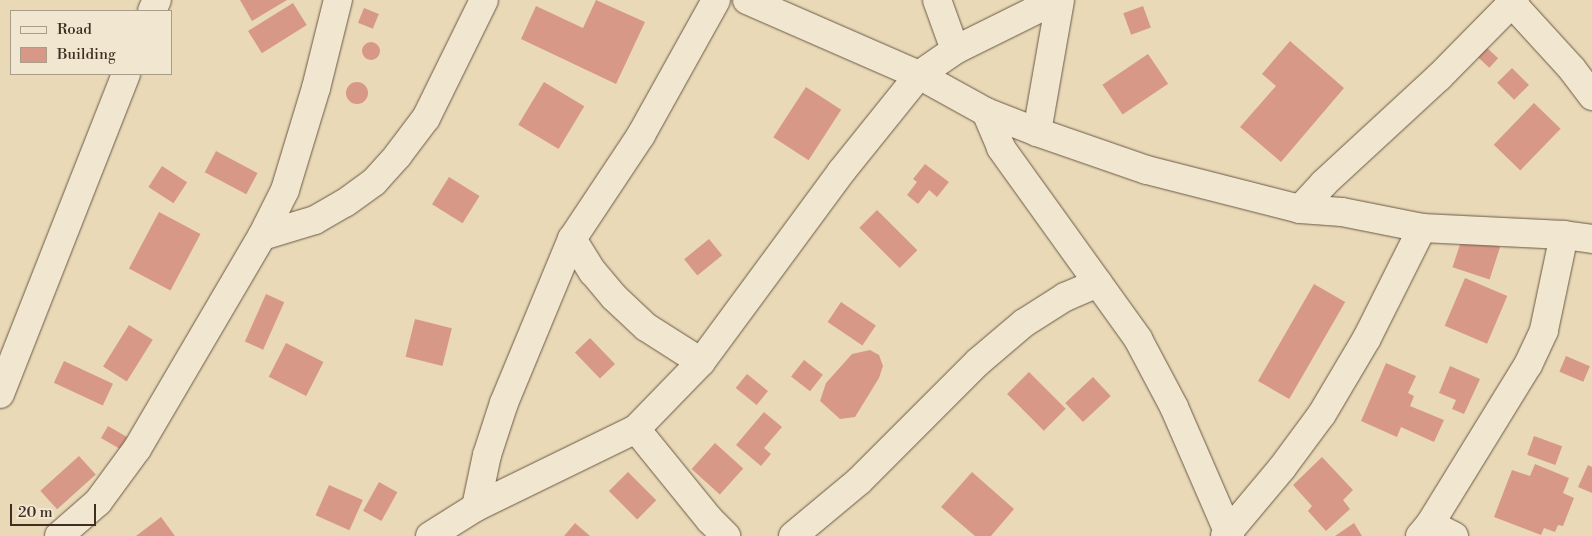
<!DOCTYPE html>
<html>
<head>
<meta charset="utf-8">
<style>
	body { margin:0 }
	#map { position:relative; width:1592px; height:536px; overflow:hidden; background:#e9d9b7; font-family:"Libre Bodoni",serif }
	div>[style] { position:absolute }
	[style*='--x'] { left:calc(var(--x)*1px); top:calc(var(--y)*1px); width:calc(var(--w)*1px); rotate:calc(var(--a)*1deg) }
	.building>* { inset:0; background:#d89888; transform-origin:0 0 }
	.round { border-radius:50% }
	.roads { filter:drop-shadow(0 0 1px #6a5946) drop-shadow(0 0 1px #6a5946) }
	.street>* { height:28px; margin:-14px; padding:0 14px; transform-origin:14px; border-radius:14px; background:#f1e6d0 }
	span { translate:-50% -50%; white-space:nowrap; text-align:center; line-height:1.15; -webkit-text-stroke:4px #f1e6d0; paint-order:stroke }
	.legend { position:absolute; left:10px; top:10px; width:162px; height:65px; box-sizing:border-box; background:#f1e6d0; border:1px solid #aa9c8a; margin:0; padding:6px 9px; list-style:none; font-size:15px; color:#3f2e21 }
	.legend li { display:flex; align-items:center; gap:10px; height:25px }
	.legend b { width:25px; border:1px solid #aa9c8a }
	.scale { position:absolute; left:10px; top:504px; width:86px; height:22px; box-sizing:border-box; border:2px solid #3f2e21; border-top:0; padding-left:6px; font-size:15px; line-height:18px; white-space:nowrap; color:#3f2e21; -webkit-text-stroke:4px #f1e6d0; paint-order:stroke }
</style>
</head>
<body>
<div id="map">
	<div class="building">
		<div style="clip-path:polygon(240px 0,287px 0,252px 21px)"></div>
		<div style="clip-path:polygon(596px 0,645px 22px,616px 84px,521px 39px,536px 6px,583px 28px)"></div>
		<div style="left:293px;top:3px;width:26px;height:53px;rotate:58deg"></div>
		<div style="left:1143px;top:6px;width:23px;height:21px;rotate:70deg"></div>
		<div style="left:364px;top:8px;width:16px;height:16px;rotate:22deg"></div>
		<div style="clip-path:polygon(1290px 41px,1344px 88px,1281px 162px,1240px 127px,1276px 86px,1262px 74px)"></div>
		<div class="round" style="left:362px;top:42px;width:18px;height:18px"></div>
		<div style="left:1485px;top:46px;width:18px;height:13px;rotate:43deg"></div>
		<div style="left:1148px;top:54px;width:36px;height:55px;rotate:56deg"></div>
		<div style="left:1512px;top:68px;width:24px;height:21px;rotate:45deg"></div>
		<div class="round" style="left:346px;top:82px;width:22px;height:22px"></div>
		<div style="left:544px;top:82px;width:47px;height:50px;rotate:31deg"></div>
		<div style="left:806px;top:87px;width:42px;height:60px;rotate:33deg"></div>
		<div style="left:1534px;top:103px;width:37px;height:58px;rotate:44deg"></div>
		<div style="left:216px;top:151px;width:47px;height:24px;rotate:28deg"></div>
		<div style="clip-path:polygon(925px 164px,949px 182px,937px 197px,929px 190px,918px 204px,907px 195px,917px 182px,913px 179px)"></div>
		<div style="left:162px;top:166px;width:30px;height:25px;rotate:33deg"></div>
		<div style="left:449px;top:177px;width:36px;height:32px;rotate:32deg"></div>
		<div style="left:877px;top:210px;width:57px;height:25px;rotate:45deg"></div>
		<div style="left:159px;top:212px;width:47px;height:64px;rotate:28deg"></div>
		<div style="left:1463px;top:235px;width:39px;height:34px;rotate:18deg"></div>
		<div style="left:709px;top:239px;width:21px;height:32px;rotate:51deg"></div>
		<div style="left:1465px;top:278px;width:46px;height:52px;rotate:23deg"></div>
		<div style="left:1314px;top:284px;width:36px;height:112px;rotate:30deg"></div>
		<div style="left:266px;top:294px;width:20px;height:52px;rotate:24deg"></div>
		<div style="left:841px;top:302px;width:42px;height:24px;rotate:34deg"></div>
		<div style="left:415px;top:319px;width:38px;height:39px;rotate:14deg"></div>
		<div style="left:129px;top:325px;width:28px;height:49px;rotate:32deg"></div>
		<div style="left:590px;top:338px;width:36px;height:21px;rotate:46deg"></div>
		<div style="left:286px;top:343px;width:42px;height:38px;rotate:27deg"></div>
		<div style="clip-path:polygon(870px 350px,879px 355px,883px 366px,879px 378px,855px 417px,840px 419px,820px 401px,826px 383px,852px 354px)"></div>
		<div style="left:1566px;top:356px;width:26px;height:17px;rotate:23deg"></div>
		<div style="left:804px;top:360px;width:24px;height:21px;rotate:38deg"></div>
		<div style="left:64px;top:361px;width:54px;height:24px;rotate:25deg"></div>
		<div style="clip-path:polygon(1386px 363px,1416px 376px,1408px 393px,1414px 396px,1410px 406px,1444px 420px,1434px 442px,1401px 427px,1397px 437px,1361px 421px)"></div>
		<div style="clip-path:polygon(1450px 366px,1480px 379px,1464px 414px,1452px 409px,1456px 400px,1439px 393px)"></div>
		<div style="left:1029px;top:372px;width:52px;height:31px;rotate:45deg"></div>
		<div style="left:747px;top:374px;width:27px;height:18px;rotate:39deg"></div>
		<div style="left:1093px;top:377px;width:26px;height:38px;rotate:47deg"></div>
		<div style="clip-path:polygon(764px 412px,782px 427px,764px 448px,771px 454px,761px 466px,736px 445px)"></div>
		<div style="left:108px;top:426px;width:22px;height:14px;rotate:30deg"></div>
		<div style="left:1534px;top:436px;width:30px;height:20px;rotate:20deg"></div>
		<div style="left:715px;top:443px;width:38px;height:35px;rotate:42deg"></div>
		<div style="left:79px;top:456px;width:25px;height:52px;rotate:48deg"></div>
		<div style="clip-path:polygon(1322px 457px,1353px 490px,1343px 500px,1350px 509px,1326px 531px,1308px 511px,1312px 506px,1293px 485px)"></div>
		<div style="clip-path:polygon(1535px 464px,1569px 478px,1563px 493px,1574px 498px,1563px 526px,1558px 525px,1555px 532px,1544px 528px,1541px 535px,1494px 517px,1512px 470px,1530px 476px)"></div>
		<div style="clip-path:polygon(1588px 465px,1592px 467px,1592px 493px,1578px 487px)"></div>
		<div style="left:628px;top:472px;width:40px;height:27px;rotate:45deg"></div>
		<div style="clip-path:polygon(972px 472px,1014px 509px,991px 536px,975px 536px,941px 507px)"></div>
		<div style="left:379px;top:482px;width:21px;height:33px;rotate:29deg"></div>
		<div style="left:329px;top:485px;width:37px;height:33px;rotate:24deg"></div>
		<div style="clip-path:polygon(161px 517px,175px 536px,136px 536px)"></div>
		<div style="clip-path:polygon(575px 523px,590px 536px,564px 536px)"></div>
		<div style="clip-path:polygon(1354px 523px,1362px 536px,1335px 536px)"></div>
	</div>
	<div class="roads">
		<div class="street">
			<div style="--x:747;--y:0;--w:188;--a:23.6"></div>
			<div style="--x:919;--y:75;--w:77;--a:28.9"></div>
			<div style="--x:986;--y:112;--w:55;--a:21.4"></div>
			<div style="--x:1037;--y:132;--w:116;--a:19.1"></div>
			<div style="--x:1147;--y:170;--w:158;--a:14.3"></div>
			<div style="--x:1300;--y:209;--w:42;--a:4.1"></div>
			<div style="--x:1342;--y:212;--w:82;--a:11.3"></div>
			<div style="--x:1422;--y:228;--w:142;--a:2.8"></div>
			<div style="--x:1564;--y:235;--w:28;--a:8"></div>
			<div style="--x:937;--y:0;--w:53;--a:70.2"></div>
			<div style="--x:1509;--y:0;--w:93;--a:47.6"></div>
			<div style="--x:1572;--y:69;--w:34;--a:53"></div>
			<div style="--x:152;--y:11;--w:12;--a:-66"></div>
			<div style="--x:986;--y:112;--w:39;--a:67"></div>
			<div style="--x:1001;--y:148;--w:235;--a:54.3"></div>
			<div style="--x:1138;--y:339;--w:77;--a:62.1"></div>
			<div style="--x:1174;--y:407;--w:141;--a:66.5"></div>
			<div style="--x:1037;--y:132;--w:134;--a:-80.1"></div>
			<div style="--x:1300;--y:209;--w:35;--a:-47"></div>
			<div style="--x:1324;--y:183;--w:156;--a:-42.7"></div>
			<div style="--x:1439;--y:77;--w:108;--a:-45.4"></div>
			<div style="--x:262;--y:236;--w:55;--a:-16.8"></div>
			<div style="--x:315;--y:220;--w:34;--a:-30"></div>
			<div style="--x:345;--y:203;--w:36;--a:-36"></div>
			<div style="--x:374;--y:182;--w:36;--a:-48"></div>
			<div style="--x:398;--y:155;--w:46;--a:-52.9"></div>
			<div style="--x:426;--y:118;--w:131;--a:-63.8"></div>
			<div style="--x:572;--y:239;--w:39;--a:58"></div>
			<div style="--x:593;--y:272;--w:33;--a:50"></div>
			<div style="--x:614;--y:297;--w:44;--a:43.2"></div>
			<div style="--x:646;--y:327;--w:65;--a:32.5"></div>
			<div style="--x:0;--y:394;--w:344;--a:-68.5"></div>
			<div style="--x:636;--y:429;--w:117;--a:50.9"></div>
			<div style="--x:710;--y:520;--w:23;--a:45"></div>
			<div style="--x:476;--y:507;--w:53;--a:-78.1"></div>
			<div style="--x:487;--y:455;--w:55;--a:-71.9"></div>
			<div style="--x:504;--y:403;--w:178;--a:-67.5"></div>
			<div style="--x:572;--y:239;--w:125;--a:-56.4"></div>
			<div style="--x:641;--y:135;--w:154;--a:-60.9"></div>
			<div style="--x:1430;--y:524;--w:27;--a:27"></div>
			<div style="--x:59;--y:536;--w:52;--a:-41.1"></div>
			<div style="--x:98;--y:502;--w:66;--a:-53.7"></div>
			<div style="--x:137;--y:449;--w:247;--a:-59.6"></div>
			<div style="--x:262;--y:236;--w:51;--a:-63.4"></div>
			<div style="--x:285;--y:190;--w:107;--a:-73.1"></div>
			<div style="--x:316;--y:88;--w:91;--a:-76"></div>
			<div style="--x:430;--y:536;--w:54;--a:-32.2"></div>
			<div style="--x:476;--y:507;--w:178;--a:-26"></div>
			<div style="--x:636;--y:429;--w:93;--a:-45.9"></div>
			<div style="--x:701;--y:362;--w:236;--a:-53.6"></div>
			<div style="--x:841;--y:172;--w:124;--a:-51.2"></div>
			<div style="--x:919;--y:75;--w:44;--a:-34.8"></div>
			<div style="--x:955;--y:50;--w:113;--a:-26.3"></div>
			<div style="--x:793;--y:536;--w:86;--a:-39.8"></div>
			<div style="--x:859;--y:481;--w:168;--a:-45"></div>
			<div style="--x:978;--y:362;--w:60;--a:-40.3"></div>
			<div style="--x:1024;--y:323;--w:49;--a:-32.4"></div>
			<div style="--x:1065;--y:297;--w:36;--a:-23"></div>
			<div style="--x:1225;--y:536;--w:89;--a:-50"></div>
			<div style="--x:1282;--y:468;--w:67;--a:-53.5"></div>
			<div style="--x:1322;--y:414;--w:88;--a:-59.4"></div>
			<div style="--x:1367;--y:338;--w:123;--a:-63.4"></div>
			<div style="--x:1420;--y:536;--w:16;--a:-50"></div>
			<div style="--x:1430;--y:524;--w:187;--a:-58.4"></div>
			<div style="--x:1528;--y:365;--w:38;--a:-65"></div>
			<div style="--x:1544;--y:330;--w:97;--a:-78.1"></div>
		</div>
	</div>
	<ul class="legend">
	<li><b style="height:6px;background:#f1e6d0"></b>Road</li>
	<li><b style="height:14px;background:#d89888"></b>Building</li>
	</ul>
	<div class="scale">20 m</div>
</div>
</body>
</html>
